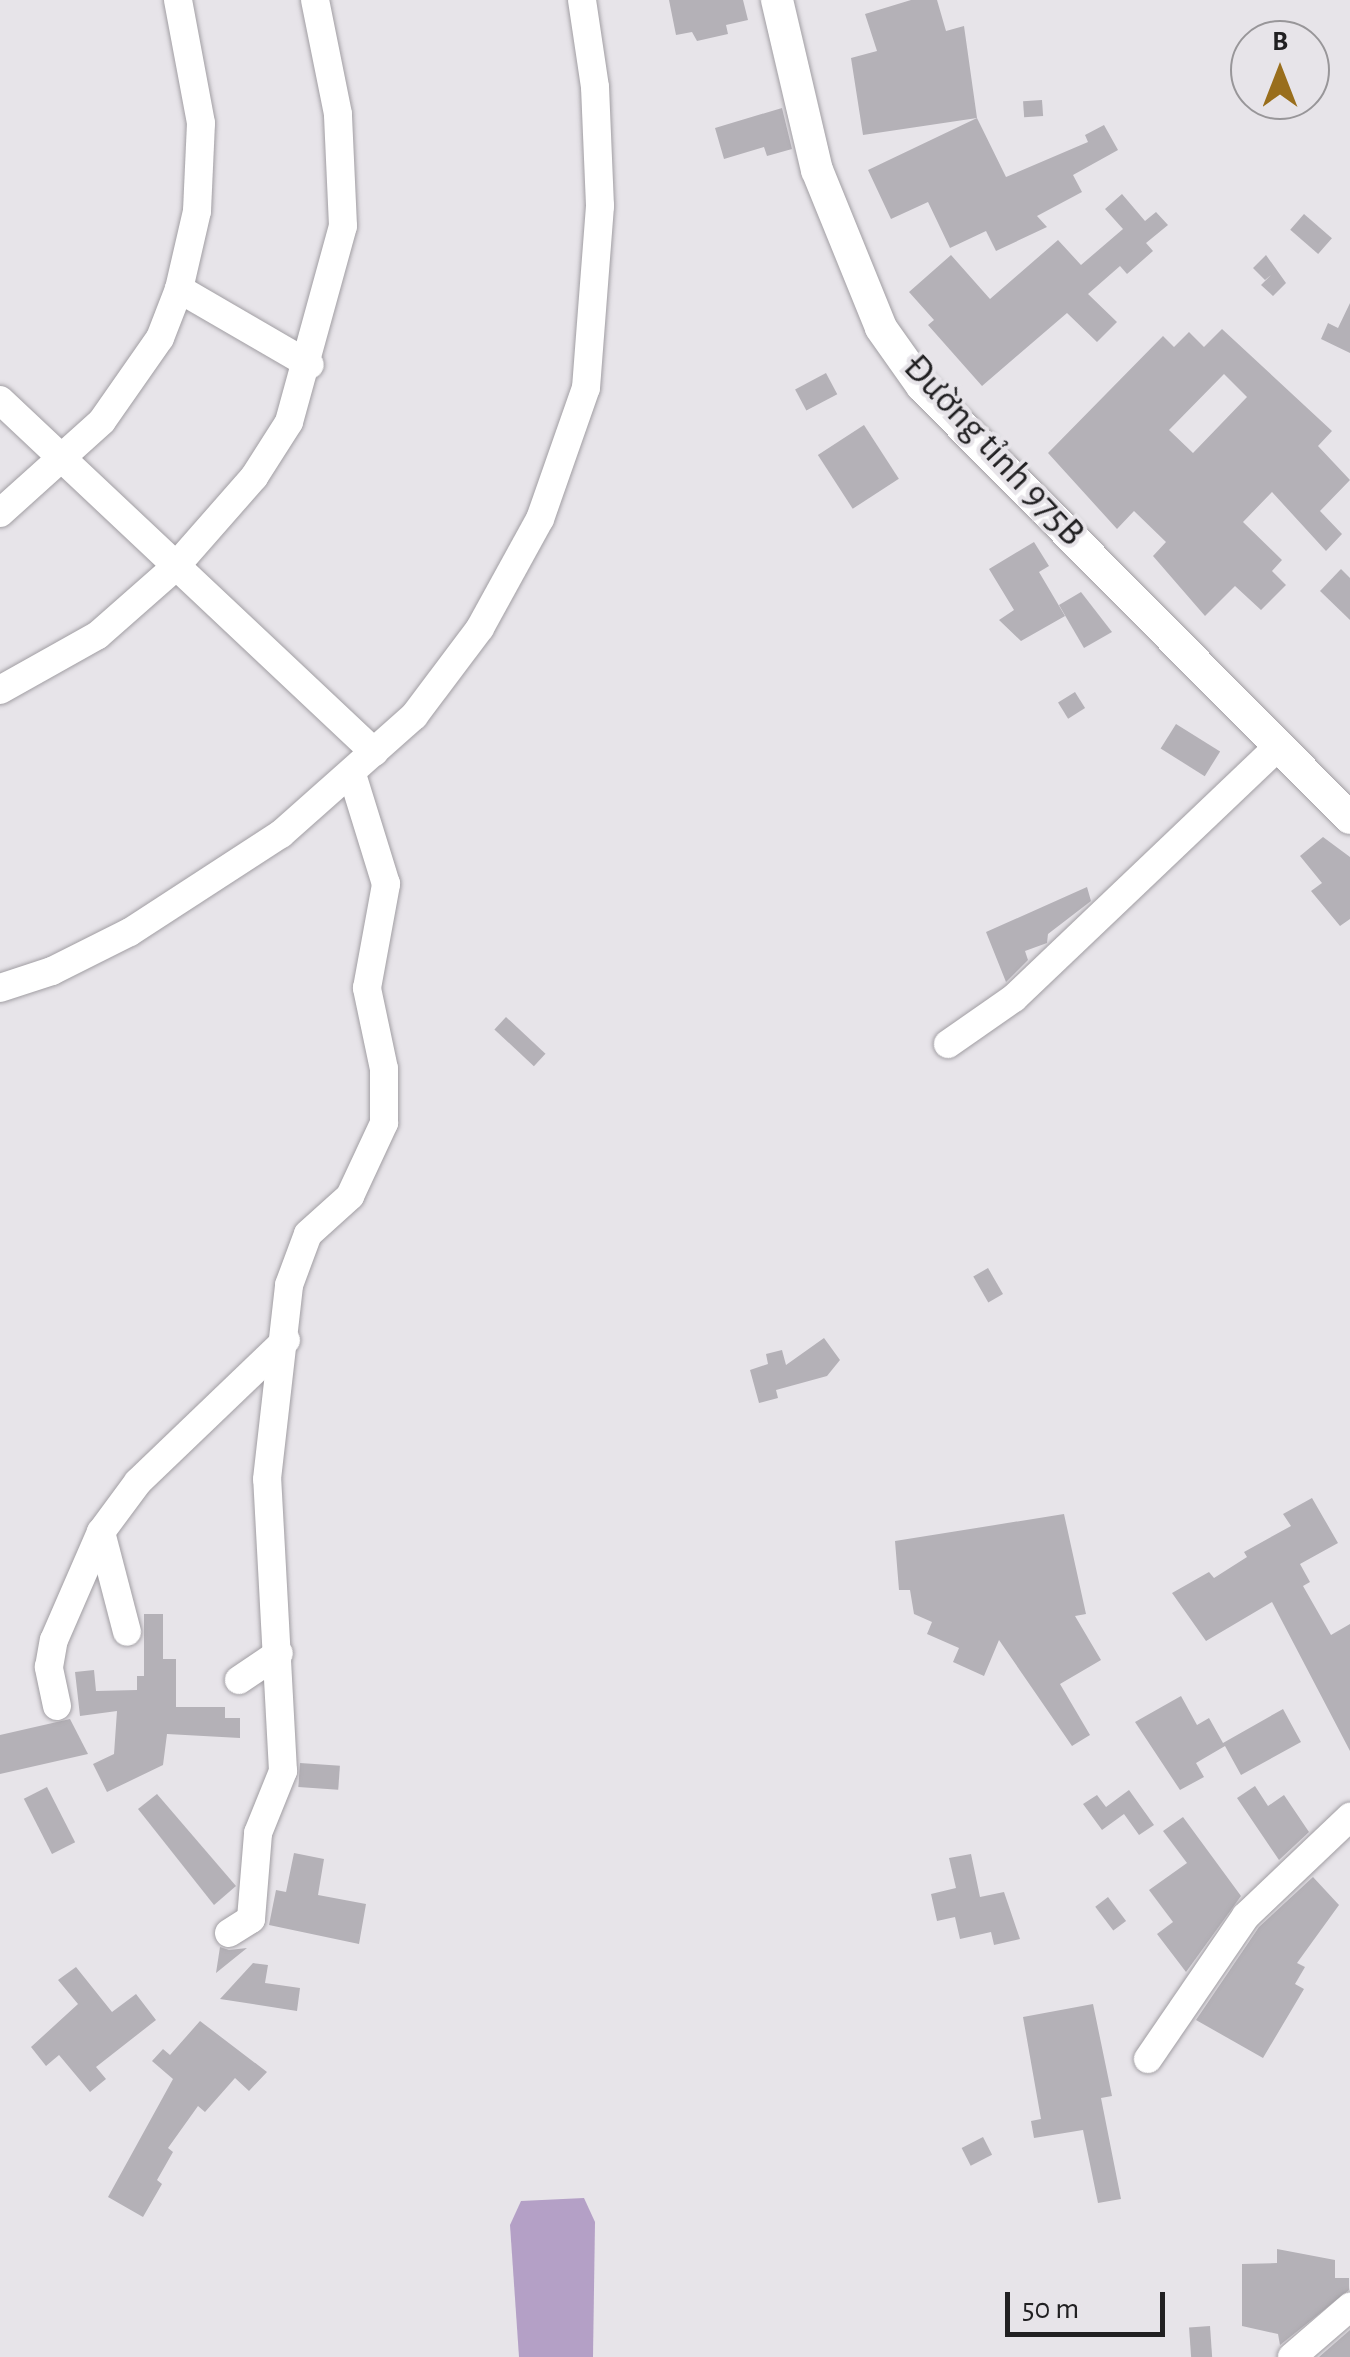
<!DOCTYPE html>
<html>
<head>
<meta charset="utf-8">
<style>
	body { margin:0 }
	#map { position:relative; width:1350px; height:2357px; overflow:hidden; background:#e7e4e9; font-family:"Alegreya Sans",sans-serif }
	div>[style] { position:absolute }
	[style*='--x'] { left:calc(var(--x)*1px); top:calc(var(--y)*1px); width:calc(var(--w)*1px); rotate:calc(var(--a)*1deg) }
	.water>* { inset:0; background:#b4a0c6 }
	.building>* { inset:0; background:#b4b1b7; transform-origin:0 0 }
	.roads { filter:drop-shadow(0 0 2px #a19ea3) drop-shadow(0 0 2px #a19ea3) }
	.minor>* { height:28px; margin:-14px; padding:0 14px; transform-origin:14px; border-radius:14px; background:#fff }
	.major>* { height:32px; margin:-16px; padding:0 16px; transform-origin:16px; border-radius:16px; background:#fff }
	span { translate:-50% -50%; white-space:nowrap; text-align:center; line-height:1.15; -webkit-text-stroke:8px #e7e4e9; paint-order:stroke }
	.street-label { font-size:38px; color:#212022 }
	.north { position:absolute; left:1230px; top:20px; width:100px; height:100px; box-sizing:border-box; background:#e7e4e9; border:2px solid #989699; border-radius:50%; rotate:0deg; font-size:28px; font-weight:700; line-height:40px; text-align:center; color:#212022 }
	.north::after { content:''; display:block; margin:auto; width:35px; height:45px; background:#996e1c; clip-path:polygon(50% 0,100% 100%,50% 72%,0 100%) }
	.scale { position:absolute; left:1005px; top:2292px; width:160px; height:45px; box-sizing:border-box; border:5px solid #212022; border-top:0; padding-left:12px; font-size:30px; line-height:35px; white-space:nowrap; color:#212022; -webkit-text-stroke:8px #e7e4e9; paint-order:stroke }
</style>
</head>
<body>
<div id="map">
	<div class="water">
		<div style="clip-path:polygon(584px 2198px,595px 2222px,593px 2357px,519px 2357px,510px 2225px,521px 2201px)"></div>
	</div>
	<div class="building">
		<div style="clip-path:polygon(669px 0,743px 0,748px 20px,726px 25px,728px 34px,697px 41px,692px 32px,676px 35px)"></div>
		<div style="clip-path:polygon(911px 0,937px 0,946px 31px,964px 26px,977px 118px,863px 135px,851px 58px,877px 51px,865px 14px)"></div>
		<div style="left:1042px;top:100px;width:16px;height:19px;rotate:86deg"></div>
		<div style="clip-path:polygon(782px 108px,792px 149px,767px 156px,764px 147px,724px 159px,715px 128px)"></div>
		<div style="clip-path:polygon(977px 118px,1006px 177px,1088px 142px,1085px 135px,1104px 125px,1118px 150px,1073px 175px,1082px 192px,1037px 216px,1047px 227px,996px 251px,986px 231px,950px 248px,928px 202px,891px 219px,868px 170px)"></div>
		<div style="clip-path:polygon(1122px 194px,1145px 221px,1156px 212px,1168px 225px,1146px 243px,1153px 251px,1127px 274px,1120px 266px,1088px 294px,1117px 322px,1097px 342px,1067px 313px,982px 386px,928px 325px,934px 320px,909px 292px,951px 255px,990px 299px,1058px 240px,1081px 265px,1123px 229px,1105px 209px)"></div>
		<div style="left:1304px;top:214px;width:37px;height:21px;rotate:41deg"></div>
		<div style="clip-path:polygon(1266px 255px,1286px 283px,1273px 296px,1261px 285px,1271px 275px,1265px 280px,1253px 268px)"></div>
		<div style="clip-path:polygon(1350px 303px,1350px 353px,1321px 339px,1328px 323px,1338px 328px)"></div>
		<div style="clip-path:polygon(evenodd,1222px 329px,1332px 431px,1318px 446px,1350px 480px,1320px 511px,1342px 534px,1326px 551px,1272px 492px,1243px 522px,1282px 560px,1272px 571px,1286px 585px,1261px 610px,1235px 586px,1205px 616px,1153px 556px,1166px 542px,1134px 511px,1117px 529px,1048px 453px,1163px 336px,1174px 347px,1189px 332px,1204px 347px,1222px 329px,1224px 374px,1247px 397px,1193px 453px,1169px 430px,1224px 374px)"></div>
		<div style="left:826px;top:373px;width:24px;height:35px;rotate:62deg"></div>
		<div style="left:864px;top:425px;width:64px;height:55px;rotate:57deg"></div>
		<div style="clip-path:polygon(1034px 542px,1049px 566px,1039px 572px,1065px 616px,1021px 641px,999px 620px,1014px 610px,989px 569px)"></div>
		<div style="clip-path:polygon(1341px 569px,1350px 578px,1350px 620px,1320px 591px)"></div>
		<div style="clip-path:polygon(1081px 592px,1112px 632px,1084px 648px,1059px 605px)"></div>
		<div style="left:1075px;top:692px;width:19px;height:20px;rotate:58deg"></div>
		<div style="left:1176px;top:724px;width:52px;height:29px;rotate:32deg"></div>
		<div style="clip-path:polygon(1323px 837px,1350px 857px,1350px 919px,1340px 926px,1311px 891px,1322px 883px,1300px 856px)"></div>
		<div style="clip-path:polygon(1087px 887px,1091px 901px,1048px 934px,1047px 943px,1025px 951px,1028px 960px,1006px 982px,986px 932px)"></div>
		<div style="left:506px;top:1017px;width:54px;height:17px;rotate:43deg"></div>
		<div style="left:988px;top:1268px;width:30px;height:17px;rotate:60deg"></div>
		<div style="clip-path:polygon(824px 1338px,840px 1360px,827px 1376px,776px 1390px,778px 1398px,759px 1403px,750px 1370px,768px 1364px,766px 1354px,782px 1350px,786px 1365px)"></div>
		<div style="clip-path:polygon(1312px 1498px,1338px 1543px,1300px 1564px,1310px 1582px,1303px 1586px,1331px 1635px,1350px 1624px,1350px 1751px,1272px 1602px,1206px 1641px,1172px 1593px,1209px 1572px,1214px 1578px,1247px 1557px,1244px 1552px,1291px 1526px,1283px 1514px)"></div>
		<div style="clip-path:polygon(1064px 1514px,1086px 1614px,1075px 1616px,1101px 1660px,1060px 1684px,1090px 1735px,1072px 1746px,999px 1640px,984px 1676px,953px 1662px,959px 1648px,927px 1634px,932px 1622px,914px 1614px,910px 1590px,899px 1590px,895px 1541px)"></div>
		<div style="clip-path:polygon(144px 1614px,163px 1614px,163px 1659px,176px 1659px,176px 1707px,225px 1707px,225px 1718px,240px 1718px,240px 1738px,167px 1734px,163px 1765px,107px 1792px,93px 1764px,114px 1754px,117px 1711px,80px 1716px,75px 1672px,94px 1670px,96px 1691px,137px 1690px,137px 1676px,144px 1676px)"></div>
		<div style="clip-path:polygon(1181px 1696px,1197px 1725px,1209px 1718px,1223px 1743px,1283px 1709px,1301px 1742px,1241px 1775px,1225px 1746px,1196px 1763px,1204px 1777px,1180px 1790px,1135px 1722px)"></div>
		<div style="clip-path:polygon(70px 1719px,88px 1754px,0 1774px,0 1735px)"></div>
		<div style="left:300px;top:1763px;width:40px;height:24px;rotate:4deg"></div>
		<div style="clip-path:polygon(1255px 1786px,1268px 1806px,1284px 1795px,1309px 1832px,1279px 1860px,1237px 1798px)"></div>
		<div style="left:47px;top:1787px;width:62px;height:26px;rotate:63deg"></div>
		<div style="clip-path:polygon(1129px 1790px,1154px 1825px,1139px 1835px,1124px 1814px,1102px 1830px,1083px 1804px,1097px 1795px,1106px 1807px)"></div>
		<div style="clip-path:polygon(157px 1794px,236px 1886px,214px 1905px,138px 1809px)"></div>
		<div style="clip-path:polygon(1183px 1817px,1241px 1896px,1186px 1972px,1157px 1934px,1173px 1922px,1149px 1890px,1187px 1863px,1163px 1831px)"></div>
		<div style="clip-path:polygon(294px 1853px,324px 1859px,318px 1895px,366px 1904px,359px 1944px,269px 1925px,276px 1890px,286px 1892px)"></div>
		<div style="clip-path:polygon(971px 1854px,980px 1897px,1004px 1892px,1020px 1939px,994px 1945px,991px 1932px,960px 1939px,955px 1917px,937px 1921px,931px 1894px,956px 1888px,949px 1858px)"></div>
		<div style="clip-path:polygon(1313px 1877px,1339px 1905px,1297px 1963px,1305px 1967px,1295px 1984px,1304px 1989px,1263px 2058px,1196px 2020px,1259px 1927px)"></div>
		<div style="left:1108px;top:1897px;width:30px;height:16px;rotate:53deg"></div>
		<div style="clip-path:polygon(220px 1947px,229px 1950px,247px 1948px,216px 1973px)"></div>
		<div style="clip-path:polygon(253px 1963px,268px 1965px,265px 1983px,300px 1988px,297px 2011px,220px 1999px)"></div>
		<div style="clip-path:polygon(76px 1967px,112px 2012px,136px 1994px,156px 2020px,96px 2067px,106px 2079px,90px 2092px,59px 2055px,46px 2066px,31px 2047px,78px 2004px,58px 1980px)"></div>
		<div style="clip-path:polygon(1093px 2004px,1112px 2096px,1101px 2098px,1121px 2199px,1098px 2203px,1083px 2130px,1034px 2138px,1031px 2121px,1041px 2119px,1023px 2017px)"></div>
		<div style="clip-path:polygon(200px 2021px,267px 2072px,249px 2091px,235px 2078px,205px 2112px,198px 2106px,168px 2148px,173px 2152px,157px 2180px,162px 2184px,143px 2217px,108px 2197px,173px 2079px,152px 2061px,163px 2049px,170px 2055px)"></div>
		<div style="left:983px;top:2137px;width:20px;height:24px;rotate:63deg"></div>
		<div style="clip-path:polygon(1277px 2249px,1335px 2260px,1335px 2278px,1349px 2278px,1349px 2290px,1280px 2345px,1278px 2334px,1242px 2326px,1242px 2264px,1277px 2263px)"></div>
		<div style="left:1210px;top:2326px;width:31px;height:21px;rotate:86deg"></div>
		<div style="clip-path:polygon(1350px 2330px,1350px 2357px,1319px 2357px)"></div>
	</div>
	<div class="roads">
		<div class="minor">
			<div style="--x:179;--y:289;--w:151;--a:30.1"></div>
			<div style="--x:0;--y:400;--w:514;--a:43.26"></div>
			<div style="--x:0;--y:513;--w:137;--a:-42"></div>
			<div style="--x:102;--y:421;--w:101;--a:-55.1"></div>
			<div style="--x:160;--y:338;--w:53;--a:-68.8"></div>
			<div style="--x:179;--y:289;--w:80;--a:-77"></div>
			<div style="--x:197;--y:211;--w:88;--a:-87.4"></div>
			<div style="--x:201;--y:123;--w:125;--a:-100.6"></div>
			<div style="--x:0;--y:690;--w:112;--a:-29.3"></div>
			<div style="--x:98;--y:635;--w:103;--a:-41.4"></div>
			<div style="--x:175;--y:567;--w:120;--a:-48.7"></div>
			<div style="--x:254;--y:477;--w:65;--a:-57.5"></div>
			<div style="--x:289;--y:422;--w:203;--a:-74.6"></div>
			<div style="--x:343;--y:226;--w:112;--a:-92.6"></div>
			<div style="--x:338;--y:114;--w:116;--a:-101.4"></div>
			<div style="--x:0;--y:988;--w:55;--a:-18.1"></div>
			<div style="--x:52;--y:971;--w:87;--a:-26.6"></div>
			<div style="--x:130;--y:932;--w:180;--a:-33"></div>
			<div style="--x:281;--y:834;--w:178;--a:-41.6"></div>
			<div style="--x:414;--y:716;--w:110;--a:-53.1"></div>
			<div style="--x:480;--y:628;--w:124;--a:-61.2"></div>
			<div style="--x:540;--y:519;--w:139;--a:-70.7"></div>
			<div style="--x:586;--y:388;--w:183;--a:-85.6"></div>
			<div style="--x:600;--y:206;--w:119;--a:-92.4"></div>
			<div style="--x:595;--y:87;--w:88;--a:-98.5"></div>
			<div style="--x:948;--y:1044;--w:80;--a:-34.9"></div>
			<div style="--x:1014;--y:998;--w:367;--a:-43.6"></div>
			<div style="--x:101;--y:1532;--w:103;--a:75.4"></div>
			<div style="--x:239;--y:1680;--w:48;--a:-34"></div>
			<div style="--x:57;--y:1706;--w:40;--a:-102"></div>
			<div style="--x:49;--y:1667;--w:27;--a:-80"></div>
			<div style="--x:54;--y:1640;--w:118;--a:-66.5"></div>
			<div style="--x:101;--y:1532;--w:62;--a:-53.5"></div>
			<div style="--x:138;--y:1482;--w:205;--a:-43.8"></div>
			<div style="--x:229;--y:1933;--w:26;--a:-32"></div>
			<div style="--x:251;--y:1919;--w:86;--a:-85.3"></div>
			<div style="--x:258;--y:1833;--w:67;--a:-68"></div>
			<div style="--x:283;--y:1771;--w:292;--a:-93.1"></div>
			<div style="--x:267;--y:1479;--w:195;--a:-83.5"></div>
			<div style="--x:289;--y:1285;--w:54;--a:-69.6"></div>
			<div style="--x:308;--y:1234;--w:57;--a:-42.1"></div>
			<div style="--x:350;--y:1196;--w:81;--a:-65"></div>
			<div style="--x:384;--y:1123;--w:54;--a:-90"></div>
			<div style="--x:384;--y:1069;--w:83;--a:-101.9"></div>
			<div style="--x:367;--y:988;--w:106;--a:-79.6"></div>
			<div style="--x:386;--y:884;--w:115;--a:-107.2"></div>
			<div style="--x:1148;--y:2059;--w:173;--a:-55.6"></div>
			<div style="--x:1246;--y:1916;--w:144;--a:-43.6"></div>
			<div style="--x:1292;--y:2357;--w:77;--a:-40.8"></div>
		</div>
		<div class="major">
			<div style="--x:777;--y:0;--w:175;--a:76.8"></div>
			<div style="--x:817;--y:170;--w:170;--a:67.9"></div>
			<div style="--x:881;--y:328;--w:71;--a:54.7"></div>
			<div style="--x:922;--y:386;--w:608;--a:45.27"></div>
		</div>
	</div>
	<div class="street-label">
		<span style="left:993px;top:451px;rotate:47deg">Đường tỉnh 975B</span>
	</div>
	<div class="north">B</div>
	<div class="scale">50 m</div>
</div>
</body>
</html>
